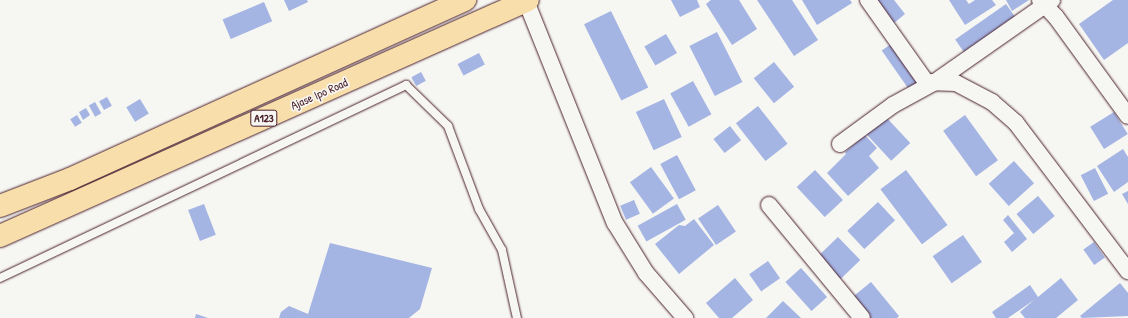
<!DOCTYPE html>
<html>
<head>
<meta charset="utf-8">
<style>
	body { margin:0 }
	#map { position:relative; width:1128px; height:318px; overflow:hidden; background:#f6f6f2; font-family:"Patrick Hand",sans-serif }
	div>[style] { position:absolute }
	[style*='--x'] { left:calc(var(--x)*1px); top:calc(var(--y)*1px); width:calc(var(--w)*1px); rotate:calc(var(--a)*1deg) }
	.building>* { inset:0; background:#a4b4e3; transform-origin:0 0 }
	.roads { filter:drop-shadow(0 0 1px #4a1f2b) drop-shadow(0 0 1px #4a1f2b) }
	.lane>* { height:8px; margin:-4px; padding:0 4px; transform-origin:4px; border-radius:4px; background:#f6f6f2 }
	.street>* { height:16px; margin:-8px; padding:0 8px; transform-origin:8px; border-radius:8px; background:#f6f6f2 }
	.highway>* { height:22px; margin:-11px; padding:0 11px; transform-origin:11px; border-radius:11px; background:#f8deab }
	span { translate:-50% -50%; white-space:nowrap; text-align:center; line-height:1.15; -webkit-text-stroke:3.5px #f6f6f2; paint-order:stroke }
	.shield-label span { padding:1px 3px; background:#f6f6f2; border:1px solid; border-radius:3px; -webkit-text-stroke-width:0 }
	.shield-label { font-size:11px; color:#4a1f2b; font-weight:700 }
	.street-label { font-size:12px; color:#4a1f2b }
</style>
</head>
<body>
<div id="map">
	<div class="building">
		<div style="clip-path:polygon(284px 0,307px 0,308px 2px,289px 11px)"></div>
		<div style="clip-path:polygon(671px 0,697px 0,700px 7px,680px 17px)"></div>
		<div style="clip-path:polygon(711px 0,739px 0,757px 29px,732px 45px,706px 4px)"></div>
		<div style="clip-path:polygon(757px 0,792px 0,818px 40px,794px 56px)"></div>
		<div style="clip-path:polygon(802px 0,850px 0,852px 3px,817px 25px)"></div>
		<div style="clip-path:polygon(876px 0,894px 0,905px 14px,894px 23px)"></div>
		<div style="clip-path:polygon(949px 0,966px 0,969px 4px,975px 0,992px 0,996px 5px,965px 25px)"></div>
		<div style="clip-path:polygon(1006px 0,1029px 0,1012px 11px)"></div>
		<div style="clip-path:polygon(1113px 0,1128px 0,1128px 43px,1104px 60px,1079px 24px)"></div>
		<div style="left:264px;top:2px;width:21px;height:45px;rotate:67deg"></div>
		<div style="left:1006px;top:4px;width:16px;height:62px;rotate:55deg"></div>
		<div style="left:611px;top:11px;width:85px;height:30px;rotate:64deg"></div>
		<div style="left:717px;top:32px;width:56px;height:31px;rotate:63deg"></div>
		<div style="left:666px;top:34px;width:22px;height:25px;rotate:60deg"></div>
		<div style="left:894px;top:42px;width:50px;height:15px;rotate:55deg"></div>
		<div style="left:479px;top:53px;width:13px;height:24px;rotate:63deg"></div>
		<div style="left:774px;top:62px;width:32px;height:26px;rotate:51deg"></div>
		<div style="left:421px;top:72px;width:10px;height:11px;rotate:61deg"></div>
		<div style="left:693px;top:81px;width:38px;height:26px;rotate:61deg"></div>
		<div style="left:107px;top:97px;width:10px;height:9px;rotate:61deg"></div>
		<div style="left:140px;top:99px;width:17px;height:16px;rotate:59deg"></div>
		<div style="left:664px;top:99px;width:42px;height:31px;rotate:65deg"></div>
		<div style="left:95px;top:102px;width:13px;height:7px;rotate:61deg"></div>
		<div style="left:758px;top:106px;width:48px;height:28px;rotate:52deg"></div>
		<div style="clip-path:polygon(86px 108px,90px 115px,83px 120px,79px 112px)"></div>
		<div style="left:1114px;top:112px;width:26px;height:28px;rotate:58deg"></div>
		<div style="left:77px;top:115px;width:9px;height:8px;rotate:58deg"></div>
		<div style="left:965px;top:115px;width:56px;height:27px;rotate:54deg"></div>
		<div style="left:885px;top:116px;width:37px;height:26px;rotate:47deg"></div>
		<div style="left:730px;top:126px;width:18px;height:21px;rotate:52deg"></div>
		<div style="clip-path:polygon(865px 135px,877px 148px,869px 156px,879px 168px,848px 196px,827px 173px,846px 154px,845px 152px)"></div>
		<div style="clip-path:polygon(1123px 149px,1128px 157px,1128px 182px,1114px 192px,1097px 166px)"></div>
		<div style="left:677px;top:155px;width:40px;height:19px;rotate:62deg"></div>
		<div style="left:1014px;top:161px;width:30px;height:34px;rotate:48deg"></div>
		<div style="left:651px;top:167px;width:39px;height:26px;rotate:54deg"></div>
		<div style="left:1095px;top:168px;width:29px;height:16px;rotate:63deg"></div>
		<div style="left:815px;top:170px;width:41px;height:25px;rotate:47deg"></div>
		<div style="left:906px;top:170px;width:69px;height:32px;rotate:53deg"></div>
		<div style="clip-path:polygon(1128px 191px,1128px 204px,1122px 194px)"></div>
		<div style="left:1038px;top:196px;width:26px;height:28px;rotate:50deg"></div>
		<div style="left:634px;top:200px;width:15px;height:15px;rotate:67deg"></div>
		<div style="left:878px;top:202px;width:25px;height:42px;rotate:47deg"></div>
		<div style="left:204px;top:204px;width:33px;height:17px;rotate:69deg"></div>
		<div style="left:677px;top:204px;width:18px;height:45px;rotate:61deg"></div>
		<div style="left:718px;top:205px;width:32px;height:24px;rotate:56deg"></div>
		<div style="clip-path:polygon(1008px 215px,1027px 239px,1012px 252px,1004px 242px,1014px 233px,1003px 220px)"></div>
		<div style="clip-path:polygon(694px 219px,714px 245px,679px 274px,655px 244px,679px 225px,685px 226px)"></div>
		<div style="left:963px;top:235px;width:33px;height:37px;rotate:55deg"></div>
		<div style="left:838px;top:237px;width:32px;height:29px;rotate:46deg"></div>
		<div style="left:1094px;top:242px;width:19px;height:13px;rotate:55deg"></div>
		<div style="clip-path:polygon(330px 243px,432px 268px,420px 309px,409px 318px,279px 318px,281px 312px,289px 306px,308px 314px)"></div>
		<div style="left:768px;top:261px;width:21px;height:23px;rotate:55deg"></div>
		<div style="left:801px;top:268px;width:39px;height:21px;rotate:48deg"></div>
		<div style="clip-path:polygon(735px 278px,753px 300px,732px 318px,719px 318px,706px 303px)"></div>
		<div style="clip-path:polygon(1061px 278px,1078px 300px,1056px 318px,1025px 318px,1020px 312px,1034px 300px,1008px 318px,996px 318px,992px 312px,1030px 285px,1038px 297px)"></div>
		<div style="clip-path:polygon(871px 282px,899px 316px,897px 318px,867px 318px,850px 299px)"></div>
		<div style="clip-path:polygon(1120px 283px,1128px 293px,1128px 316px,1082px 318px,1080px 316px)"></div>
		<div style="clip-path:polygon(783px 301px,801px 318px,766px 318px)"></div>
		<div style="clip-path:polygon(196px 314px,208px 318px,195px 318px)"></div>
	</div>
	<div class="roads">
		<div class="lane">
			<div style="--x:0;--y:278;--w:450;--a:-25.4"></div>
			<div style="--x:406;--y:85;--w:59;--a:44.3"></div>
			<div style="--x:448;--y:126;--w:89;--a:69.5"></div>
			<div style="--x:479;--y:209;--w:47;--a:60.7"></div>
			<div style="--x:502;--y:250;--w:70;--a:77.6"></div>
		</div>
		<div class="street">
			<div style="--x:868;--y:0;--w:100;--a:54.7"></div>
			<div style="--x:926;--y:82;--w:30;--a:2"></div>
			<div style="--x:956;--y:83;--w:41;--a:27.8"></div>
			<div style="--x:992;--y:102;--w:32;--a:41"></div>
			<div style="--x:1016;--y:123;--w:186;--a:52.9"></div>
			<div style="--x:1040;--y:0;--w:23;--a:47"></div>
			<div style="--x:1056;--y:17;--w:122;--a:54"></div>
			<div style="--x:526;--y:1;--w:239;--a:68.2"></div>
			<div style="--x:615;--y:223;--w:59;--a:58.2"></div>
			<div style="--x:646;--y:273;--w:60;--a:49.1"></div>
			<div style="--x:840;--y:144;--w:66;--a:-36.3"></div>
			<div style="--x:893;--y:105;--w:48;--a:-28.7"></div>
			<div style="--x:935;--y:82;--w:143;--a:-35"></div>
			<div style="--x:769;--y:205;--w:146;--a:50.5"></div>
		</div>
		<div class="highway">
			<div style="--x:0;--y:206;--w:75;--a:-21.1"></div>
			<div style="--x:70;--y:179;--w:434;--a:-24.4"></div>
			<div style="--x:0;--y:236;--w:578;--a:-24.08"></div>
		</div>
	</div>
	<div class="shield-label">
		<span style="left:264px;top:118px">A123</span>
	</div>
	<div class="street-label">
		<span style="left:319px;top:94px;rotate:-24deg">Ajase Ipo Road</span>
	</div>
</div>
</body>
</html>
